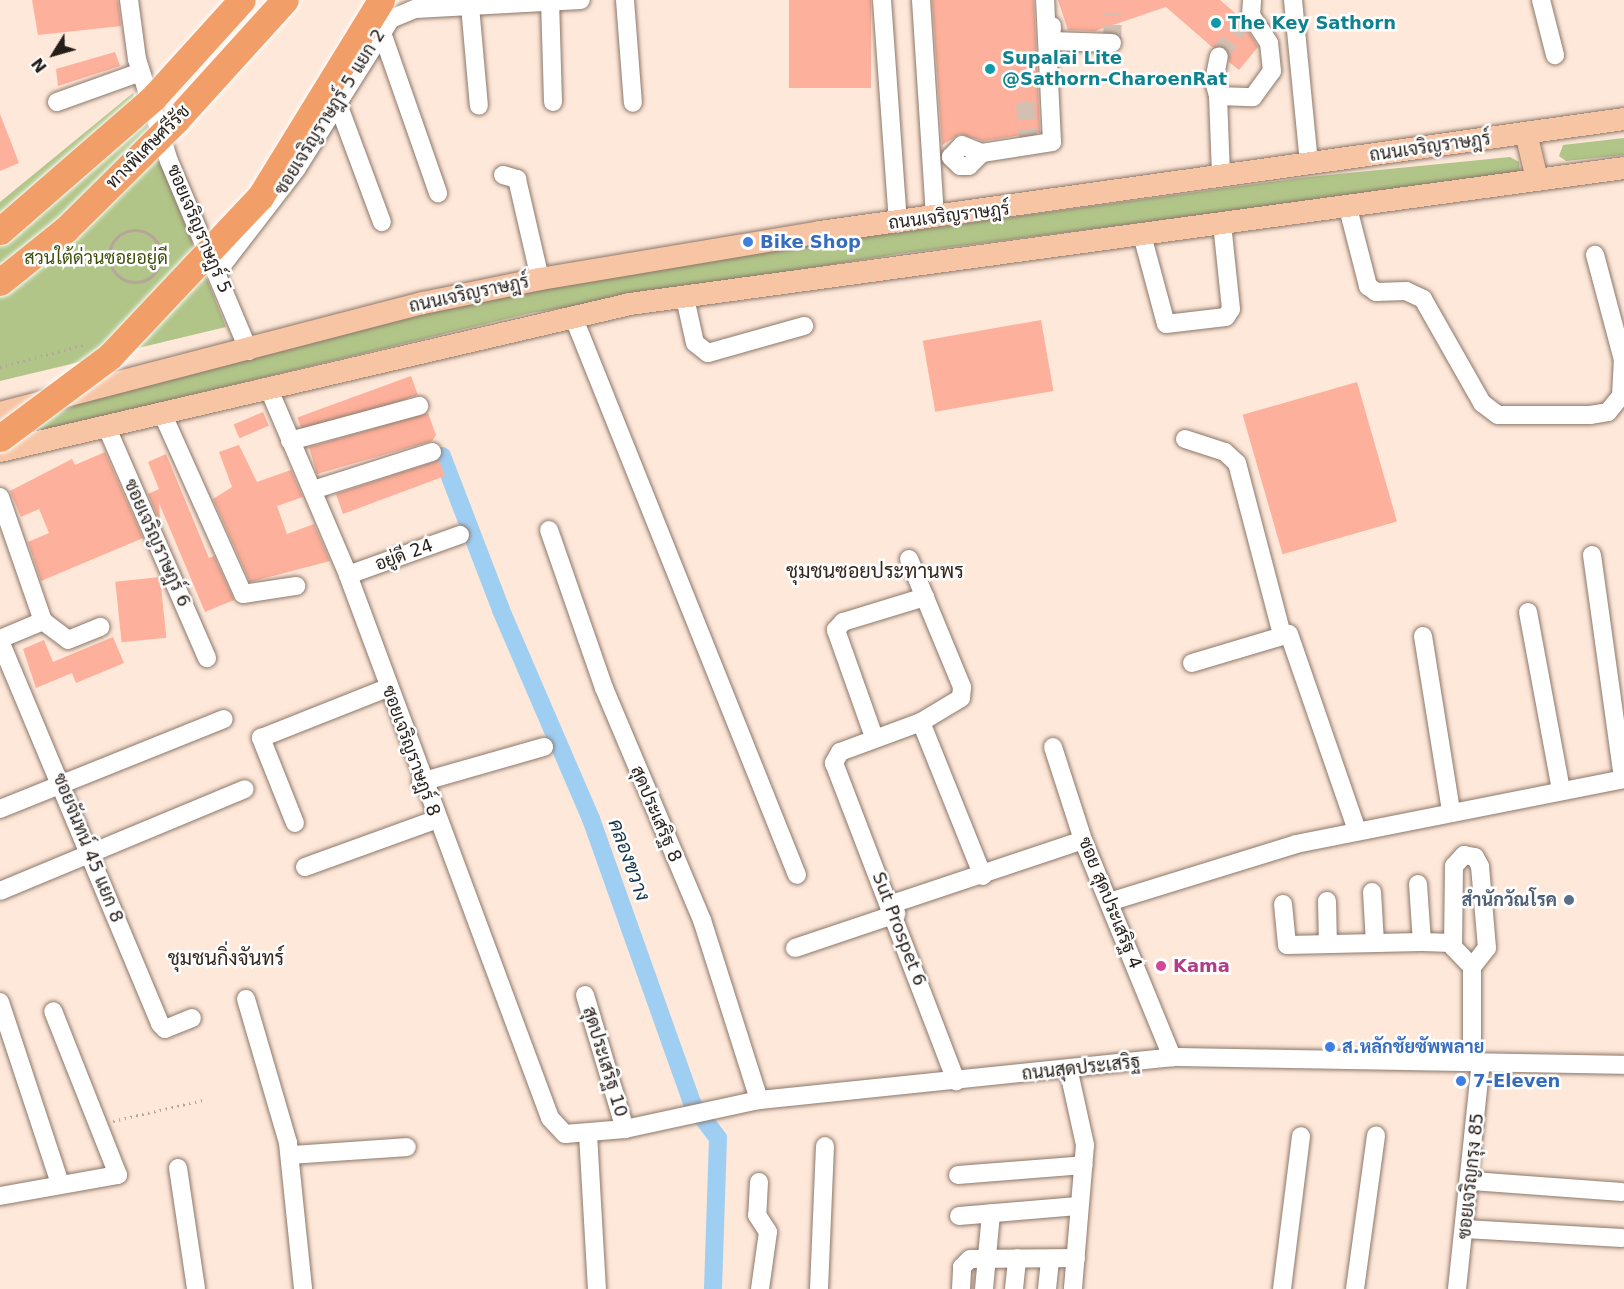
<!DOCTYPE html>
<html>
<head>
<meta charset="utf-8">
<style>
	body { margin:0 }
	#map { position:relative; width:1624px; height:1289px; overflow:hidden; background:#fee8d9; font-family:"DejaVu Sans",Sarabun,sans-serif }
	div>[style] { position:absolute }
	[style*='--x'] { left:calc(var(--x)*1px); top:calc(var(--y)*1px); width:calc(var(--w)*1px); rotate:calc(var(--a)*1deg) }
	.green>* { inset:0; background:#b1c589 }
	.canal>* { height:18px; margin:-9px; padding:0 9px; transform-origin:9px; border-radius:9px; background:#9fcef3 }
	.building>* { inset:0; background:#fdb09b; transform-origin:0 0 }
	.minor-tunnel>* { height:18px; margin-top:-9px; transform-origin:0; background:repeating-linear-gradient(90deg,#d3c0b3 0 18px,transparent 0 27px) }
	.path>* { height:3px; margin-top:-1.5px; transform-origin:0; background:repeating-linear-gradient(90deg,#b6a599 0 1.5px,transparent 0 6px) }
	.path>.ring { margin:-1.5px; padding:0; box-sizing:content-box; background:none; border:3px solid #b6a599; border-radius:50% }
	.roads { filter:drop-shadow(0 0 2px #8b776a) drop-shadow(0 0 2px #8b776a) }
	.minor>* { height:18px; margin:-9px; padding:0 9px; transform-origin:9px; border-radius:9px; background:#fff }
	.major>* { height:22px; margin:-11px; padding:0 11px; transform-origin:11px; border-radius:11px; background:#f7c5a4 }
	.bridges { filter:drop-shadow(0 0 2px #fff) drop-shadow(0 0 2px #fff) }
	.highway-bridge>* { height:27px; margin:-13.5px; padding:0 13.5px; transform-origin:13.5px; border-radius:13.5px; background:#f29e68 }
	.dots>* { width:16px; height:16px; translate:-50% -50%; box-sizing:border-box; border:3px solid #fff; border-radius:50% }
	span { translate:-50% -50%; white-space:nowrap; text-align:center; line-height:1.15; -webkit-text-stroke:5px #fff; paint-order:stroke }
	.culture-label { font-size:18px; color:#0d838f; font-weight:700 }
	.left { translate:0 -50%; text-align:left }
	.street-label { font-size:18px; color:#261e19 }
	.shop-label { font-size:18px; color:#366cbe; font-weight:700 }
	.park-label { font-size:18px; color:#3d4e0b }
	.service-label { font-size:18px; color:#4e5e75; font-weight:700 }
	.right { translate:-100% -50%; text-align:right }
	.hotel-label { font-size:18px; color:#b23c85; font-weight:700 }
	.neighbourhood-label { font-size:20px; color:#37261b }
	.water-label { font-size:20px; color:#11354e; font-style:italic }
	.north { position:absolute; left:24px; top:24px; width:60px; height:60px; -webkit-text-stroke:4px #fff; paint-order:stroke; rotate:233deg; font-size:16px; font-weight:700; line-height:24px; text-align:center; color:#261e19 }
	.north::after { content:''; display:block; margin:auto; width:21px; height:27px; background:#261e19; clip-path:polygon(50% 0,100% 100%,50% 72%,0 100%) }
</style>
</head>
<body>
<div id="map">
	<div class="green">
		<div style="clip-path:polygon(133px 93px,226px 327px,0 381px,0 202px)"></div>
		<div style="clip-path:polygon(1624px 138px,1624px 155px,1566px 161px,1559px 156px,1563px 145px)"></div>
		<div style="clip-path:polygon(1510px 157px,1519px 162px,1520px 174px,898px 254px,531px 313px,0 441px,0 421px,478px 299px,754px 252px,1308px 177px)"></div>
	</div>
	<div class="canal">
		<div style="--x:442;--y:456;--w:165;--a:69"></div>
		<div style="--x:501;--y:610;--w:228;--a:66.7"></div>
		<div style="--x:591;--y:819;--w:304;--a:70.4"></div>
		<div style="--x:693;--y:1105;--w:41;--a:52.9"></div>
		<div style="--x:718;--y:1138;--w:151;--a:91.9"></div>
	</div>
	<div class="building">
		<div style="clip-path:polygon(32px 0,118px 0,121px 26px,38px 35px)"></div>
		<div style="left:789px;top:0;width:82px;height:88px"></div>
		<div style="clip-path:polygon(932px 0,1034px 0,1040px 132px,983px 141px,960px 134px,942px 145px)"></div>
		<div style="clip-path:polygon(1058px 0,1220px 0,1240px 17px,1258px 47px,1239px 70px,1229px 62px,1226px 47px,1212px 47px,1166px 7px,1095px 31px,1068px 30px)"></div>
		<div style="clip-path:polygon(115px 52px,120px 66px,58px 86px,56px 69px)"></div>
		<div style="clip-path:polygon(0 114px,19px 163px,0 171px)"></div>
		<div style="left:1041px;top:320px;width:72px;height:120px;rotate:80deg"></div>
		<div style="left:411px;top:376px;width:20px;height:121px;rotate:70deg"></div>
		<div style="left:1357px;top:382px;width:145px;height:119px;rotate:74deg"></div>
		<div style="left:263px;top:412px;width:15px;height:32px;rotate:67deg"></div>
		<div style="clip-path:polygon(428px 413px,436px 435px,432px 441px,317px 474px,309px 447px)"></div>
		<div style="clip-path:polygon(239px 445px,257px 482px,291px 470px,303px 497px,277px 506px,287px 534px,314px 524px,330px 561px,250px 582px,213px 499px,232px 487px,219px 452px)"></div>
		<div style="clip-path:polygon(105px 452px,143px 538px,41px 581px,28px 542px,49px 533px,39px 509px,21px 517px,10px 491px,72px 459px,75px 465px)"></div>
		<div style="clip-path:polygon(166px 454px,209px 558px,214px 556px,234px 600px,205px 612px,159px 503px,160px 522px,148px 494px,159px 489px,148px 462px)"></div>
		<div style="clip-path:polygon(439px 460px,445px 476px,343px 514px,336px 494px)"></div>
		<div style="left:160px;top:577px;width:61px;height:45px;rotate:84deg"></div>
		<div style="clip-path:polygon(113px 637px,124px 663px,76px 683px,72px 673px,36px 688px,23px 649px,44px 640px,53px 662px)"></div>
	</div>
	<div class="minor-tunnel">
		<div style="--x:1112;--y:43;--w:30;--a:-88"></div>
		<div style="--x:1219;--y:56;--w:44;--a:-55.2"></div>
		<div style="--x:1025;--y:102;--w:46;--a:85"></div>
	</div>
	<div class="path">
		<div class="ring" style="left:109px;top:230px;width:49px;height:49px"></div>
		<div style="--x:0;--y:367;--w:90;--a:-14.8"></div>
		<div style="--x:113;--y:1121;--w:92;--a:-13.1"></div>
	</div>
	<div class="roads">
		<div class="minor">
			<div style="--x:129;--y:0;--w:60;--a:82.3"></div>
			<div style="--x:137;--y:59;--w:107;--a:72.6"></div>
			<div style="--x:169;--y:161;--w:206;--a:67.2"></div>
			<div style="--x:550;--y:0;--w:102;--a:88.3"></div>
			<div style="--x:625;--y:0;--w:103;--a:85.6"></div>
			<div style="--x:882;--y:0;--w:224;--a:85.9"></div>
			<div style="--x:921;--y:0;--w:218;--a:86.3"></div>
			<div style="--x:1293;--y:0;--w:165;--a:84.4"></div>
			<div style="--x:1541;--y:0;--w:57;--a:75.7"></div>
			<div style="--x:470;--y:6;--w:100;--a:84.9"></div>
			<div style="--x:1052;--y:26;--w:15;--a:94"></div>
			<div style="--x:1051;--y:41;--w:61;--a:1.9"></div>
			<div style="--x:381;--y:30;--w:173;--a:70.7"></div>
			<div style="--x:1218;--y:96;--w:16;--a:-105"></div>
			<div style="--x:1214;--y:81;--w:25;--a:-79"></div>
			<div style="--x:57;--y:102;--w:89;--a:-19.7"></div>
			<div style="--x:338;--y:104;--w:126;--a:69.6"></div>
			<div style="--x:982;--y:153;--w:18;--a:135"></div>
			<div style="--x:969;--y:166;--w:9;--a:180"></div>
			<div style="--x:960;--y:166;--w:13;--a:-135"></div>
			<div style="--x:951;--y:157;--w:16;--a:-47"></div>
			<div style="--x:962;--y:145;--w:22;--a:22"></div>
			<div style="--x:982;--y:153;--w:71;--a:-8.9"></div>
			<div style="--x:1052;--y:142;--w:142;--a:-92.8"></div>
			<div style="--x:1221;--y:174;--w:78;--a:-92.2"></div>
			<div style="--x:1218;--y:96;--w:35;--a:2"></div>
			<div style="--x:1253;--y:97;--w:32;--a:-54"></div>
			<div style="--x:1272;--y:71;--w:28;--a:-96"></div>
			<div style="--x:1269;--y:43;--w:33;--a:-123"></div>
			<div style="--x:1251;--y:15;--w:15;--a:-86"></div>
			<div style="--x:503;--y:175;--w:15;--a:16"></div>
			<div style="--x:517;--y:179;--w:103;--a:77"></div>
			<div style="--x:1348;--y:208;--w:81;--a:75.6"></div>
			<div style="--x:1368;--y:286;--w:10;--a:37"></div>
			<div style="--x:1376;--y:292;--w:30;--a:-2"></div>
			<div style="--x:1406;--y:291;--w:19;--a:25"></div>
			<div style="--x:1423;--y:299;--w:120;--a:60.4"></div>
			<div style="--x:1482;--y:403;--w:20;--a:37"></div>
			<div style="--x:1498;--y:415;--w:92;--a:0"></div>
			<div style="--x:1590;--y:415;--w:18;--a:-9"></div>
			<div style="--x:1608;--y:412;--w:21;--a:-51"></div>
			<div style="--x:1621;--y:396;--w:36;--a:-87"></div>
			<div style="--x:1623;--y:360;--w:109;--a:-104.9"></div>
			<div style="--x:1142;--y:235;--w:92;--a:74.9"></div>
			<div style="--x:1166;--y:324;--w:60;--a:-6.7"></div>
			<div style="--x:1226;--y:317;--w:9;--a:-58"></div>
			<div style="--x:1231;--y:309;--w:85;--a:-96"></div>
			<div style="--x:217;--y:272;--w:131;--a:-52.4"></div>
			<div style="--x:297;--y:168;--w:176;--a:-57.8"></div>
			<div style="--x:391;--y:19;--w:26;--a:-23"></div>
			<div style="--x:415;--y:9;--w:166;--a:-3.1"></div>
			<div style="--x:685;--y:298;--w:46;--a:77.5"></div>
			<div style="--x:695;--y:343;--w:16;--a:38"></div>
			<div style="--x:708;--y:353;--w:100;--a:-15.7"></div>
			<div style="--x:573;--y:316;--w:602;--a:68.16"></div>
			<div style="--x:268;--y:387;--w:204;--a:66.9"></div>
			<div style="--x:348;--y:575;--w:579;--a:69.59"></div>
			<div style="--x:550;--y:1118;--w:22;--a:47"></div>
			<div style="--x:565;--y:1134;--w:60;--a:-4.8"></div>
			<div style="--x:625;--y:1129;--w:137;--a:-12.2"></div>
			<div style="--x:759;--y:1100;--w:415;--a:-5.9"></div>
			<div style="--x:1172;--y:1057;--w:452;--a:1"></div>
			<div style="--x:163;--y:415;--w:196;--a:65.9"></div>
			<div style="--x:243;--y:594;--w:54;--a:-8.6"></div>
			<div style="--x:107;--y:428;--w:251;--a:66.5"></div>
			<div style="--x:1185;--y:439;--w:42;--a:18"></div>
			<div style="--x:1225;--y:452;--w:16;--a:43"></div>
			<div style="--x:1237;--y:463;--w:177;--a:75.3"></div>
			<div style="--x:290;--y:441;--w:134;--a:-15.2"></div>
			<div style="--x:313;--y:490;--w:125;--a:-17.7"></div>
			<div style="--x:0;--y:497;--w:131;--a:70.9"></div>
			<div style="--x:43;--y:621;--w:31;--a:37"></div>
			<div style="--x:68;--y:640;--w:35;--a:-22"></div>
			<div style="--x:549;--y:530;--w:167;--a:70.8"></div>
			<div style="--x:604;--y:688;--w:252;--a:67.1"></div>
			<div style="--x:702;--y:920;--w:189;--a:72.4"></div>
			<div style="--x:1592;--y:555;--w:226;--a:82.1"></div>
			<div style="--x:909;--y:559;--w:139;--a:67.5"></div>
			<div style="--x:962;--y:687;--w:11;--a:95"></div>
			<div style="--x:961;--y:698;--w:47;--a:149"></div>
			<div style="--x:921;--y:722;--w:86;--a:159.7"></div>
			<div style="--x:840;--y:752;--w:13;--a:119"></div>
			<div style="--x:834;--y:763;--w:341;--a:69"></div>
			<div style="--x:348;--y:575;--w:119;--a:-19.7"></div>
			<div style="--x:1528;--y:612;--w:181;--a:79.5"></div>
			<div style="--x:1423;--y:636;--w:176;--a:80.9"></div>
			<div style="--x:0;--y:639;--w:47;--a:-22.7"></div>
			<div style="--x:0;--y:641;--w:415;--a:67.3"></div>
			<div style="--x:160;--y:1024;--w:7;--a:45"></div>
			<div style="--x:165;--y:1029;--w:29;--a:-22"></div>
			<div style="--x:1192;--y:663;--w:101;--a:-16.6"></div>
			<div style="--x:1289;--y:634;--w:207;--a:70.9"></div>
			<div style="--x:921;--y:722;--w:166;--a:68.1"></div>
			<div style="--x:874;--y:737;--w:114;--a:-109.6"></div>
			<div style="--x:836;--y:630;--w:11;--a:-49"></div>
			<div style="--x:843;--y:622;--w:86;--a:-17"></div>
			<div style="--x:1053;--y:747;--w:98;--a:72.1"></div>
			<div style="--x:1083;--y:840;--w:235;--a:67.7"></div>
			<div style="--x:421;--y:782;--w:128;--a:-15.9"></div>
			<div style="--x:0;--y:809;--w:241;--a:-21.9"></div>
			<div style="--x:295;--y:823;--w:92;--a:-111.8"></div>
			<div style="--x:261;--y:738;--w:136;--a:-21.6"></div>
			<div style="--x:305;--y:867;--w:138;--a:-19.9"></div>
			<div style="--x:1418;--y:884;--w:58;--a:86.1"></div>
			<div style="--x:1422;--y:942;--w:31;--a:2"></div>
			<div style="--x:0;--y:891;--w:265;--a:-22.6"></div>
			<div style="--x:1372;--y:892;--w:50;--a:86.6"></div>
			<div style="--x:1327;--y:901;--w:43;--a:88.7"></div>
			<div style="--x:1109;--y:902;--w:196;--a:-17.2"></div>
			<div style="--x:1296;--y:844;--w:334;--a:-11.2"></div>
			<div style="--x:892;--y:904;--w:201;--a:-18.5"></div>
			<div style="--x:1283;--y:904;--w:41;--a:84.4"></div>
			<div style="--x:1287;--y:945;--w:135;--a:-1.3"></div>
			<div style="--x:795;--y:948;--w:107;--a:-18.6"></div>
			<div style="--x:585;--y:995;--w:140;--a:73.4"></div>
			<div style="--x:246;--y:999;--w:150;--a:73.7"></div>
			<div style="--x:288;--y:1143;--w:147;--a:84.1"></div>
			<div style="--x:0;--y:1002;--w:191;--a:71.7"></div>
			<div style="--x:1472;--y:1062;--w:95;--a:-90"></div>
			<div style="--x:1472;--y:967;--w:24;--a:-52"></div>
			<div style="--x:1487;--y:948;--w:82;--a:-94.9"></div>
			<div style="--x:1480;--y:866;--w:10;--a:-119"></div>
			<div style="--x:1475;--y:857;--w:11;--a:-170"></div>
			<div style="--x:1464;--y:855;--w:15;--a:132"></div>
			<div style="--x:1454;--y:866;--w:81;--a:90.7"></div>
			<div style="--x:1453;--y:947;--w:28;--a:46"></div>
			<div style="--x:1069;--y:1072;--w:75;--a:77.6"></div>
			<div style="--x:1085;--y:1145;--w:144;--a:94.8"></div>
			<div style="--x:588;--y:1134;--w:155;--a:86.7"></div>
			<div style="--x:291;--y:1155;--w:116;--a:-3.9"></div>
			<div style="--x:178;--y:1168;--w:122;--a:81.5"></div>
			<div style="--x:958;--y:1175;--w:126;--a:-4.5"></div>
			<div style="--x:1472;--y:1181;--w:150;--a:4.2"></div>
			<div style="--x:759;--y:1182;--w:33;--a:93"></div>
			<div style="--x:757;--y:1215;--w:20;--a:57"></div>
			<div style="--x:768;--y:1232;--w:58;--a:98"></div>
			<div style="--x:0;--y:1196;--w:120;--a:-10.1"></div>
			<div style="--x:118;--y:1175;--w:176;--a:-111.6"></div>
			<div style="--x:959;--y:1216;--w:119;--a:-4.8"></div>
			<div style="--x:1465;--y:1229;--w:157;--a:3.3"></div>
			<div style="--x:819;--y:1289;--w:143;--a:-87.6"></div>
			<div style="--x:961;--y:1289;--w:22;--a:-87"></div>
			<div style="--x:962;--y:1267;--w:11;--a:-45"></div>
			<div style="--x:970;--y:1259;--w:106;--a:-0.5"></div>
			<div style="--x:984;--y:1289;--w:76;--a:-84.7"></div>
			<div style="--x:1014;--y:1289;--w:31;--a:-84"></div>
			<div style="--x:1047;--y:1289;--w:29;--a:-84"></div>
			<div style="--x:1282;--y:1289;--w:154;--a:-82.9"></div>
			<div style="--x:1355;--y:1289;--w:155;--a:-82.2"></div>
			<div style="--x:1457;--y:1289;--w:228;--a:-84"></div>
		</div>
		<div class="major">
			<div style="--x:1526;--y:133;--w:47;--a:76.6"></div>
			<div style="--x:0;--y:413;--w:437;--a:-14.6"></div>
			<div style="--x:423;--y:303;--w:119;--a:-11.6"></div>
			<div style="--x:540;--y:279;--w:284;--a:-9.5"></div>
			<div style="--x:820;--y:232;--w:812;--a:-8"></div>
			<div style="--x:0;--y:451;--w:647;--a:-13.13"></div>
			<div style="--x:630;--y:304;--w:1003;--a:-7.79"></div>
		</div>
	</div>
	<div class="bridges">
		<div class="highway-bridge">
			<div style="--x:0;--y:231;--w:203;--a:-41"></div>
			<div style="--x:153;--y:98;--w:132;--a:-47.8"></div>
			<div style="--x:0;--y:282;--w:85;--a:-38.8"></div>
			<div style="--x:66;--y:229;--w:155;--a:-44.7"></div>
			<div style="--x:176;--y:120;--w:162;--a:-47.8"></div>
			<div style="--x:0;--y:438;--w:137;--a:-36.7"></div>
			<div style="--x:110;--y:356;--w:219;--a:-46.7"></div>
			<div style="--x:260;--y:197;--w:231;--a:-58.4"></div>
		</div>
	</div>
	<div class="dots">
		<div style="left:1216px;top:23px;background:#0f9aa8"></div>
		<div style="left:990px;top:69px;background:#0f9aa8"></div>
		<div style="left:748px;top:242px;background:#3f7fe0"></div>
		<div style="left:1569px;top:900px;background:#5c6f8a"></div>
		<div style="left:1161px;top:966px;background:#d1479c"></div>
		<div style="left:1330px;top:1047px;background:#3f7fe0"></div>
		<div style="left:1461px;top:1081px;background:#3f7fe0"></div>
	</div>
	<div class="culture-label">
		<span class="left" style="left:1228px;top:23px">The Key Sathorn</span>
		<span class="left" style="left:1002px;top:69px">Supalai Lite<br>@Sathorn-CharoenRat</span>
	</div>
	<div class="street-label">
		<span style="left:330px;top:112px;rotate:-58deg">ซอยเจริญราษฎร์ 5 แยก 2</span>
		<span style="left:148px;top:147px;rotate:-45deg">ทางพิเศษศรีรัช</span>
		<span style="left:1430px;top:147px;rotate:-8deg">ถนนเจริญราษฎร์</span>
		<span style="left:949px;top:216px;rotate:-7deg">ถนนเจริญราษฎร์</span>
		<span style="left:199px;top:229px;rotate:67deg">ซอยเจริญราษฎร์ 5</span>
		<span style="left:469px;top:294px;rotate:-12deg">ถนนเจริญราษฎร์</span>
		<span style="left:157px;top:543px;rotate:66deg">ซอยเจริญราษฎร์ 6</span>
		<span style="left:404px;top:555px;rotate:-20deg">อยู่ดี 24</span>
		<span style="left:411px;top:751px;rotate:70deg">ซอยเจริญราษฎร์ 8</span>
		<span style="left:656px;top:814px;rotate:67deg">สุดประเสริฐ 8</span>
		<span style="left:88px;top:848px;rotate:68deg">ซอยจันทน์ 45 แยก 8</span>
		<span style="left:1110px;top:903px;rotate:68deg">ซอย สุดประเสริฐ 4</span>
		<span style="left:899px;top:929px;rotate:69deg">Sut Prospet 6</span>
		<span style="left:605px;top:1062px;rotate:73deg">สุดประเสริฐ 10</span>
		<span style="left:1081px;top:1068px;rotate:-6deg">ถนนสุดประเสริฐ</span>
		<span style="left:1471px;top:1176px;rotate:-84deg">ซอยเจริญกรุง 85</span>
	</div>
	<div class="shop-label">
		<span class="left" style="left:760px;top:242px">Bike Shop</span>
		<span class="left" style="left:1342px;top:1047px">ส.หลักชัยซัพพลาย</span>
		<span class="left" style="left:1473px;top:1081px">7-Eleven</span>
	</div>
	<div class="park-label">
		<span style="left:96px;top:258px">สวนใต้ด่วนซอยอยู่ดี</span>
	</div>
	<div class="service-label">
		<span class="right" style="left:1557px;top:900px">สำนักวัณโรค</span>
	</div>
	<div class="hotel-label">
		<span class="left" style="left:1173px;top:966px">Kama</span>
	</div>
	<div class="neighbourhood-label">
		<span style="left:875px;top:571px">ชุมชนซอยประทานพร</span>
		<span style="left:226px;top:958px">ชุมชนกิ่งจันทร์</span>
	</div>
	<div class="water-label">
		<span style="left:629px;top:860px;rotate:70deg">คลองขวาง</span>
	</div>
	<div class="north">N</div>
</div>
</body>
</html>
